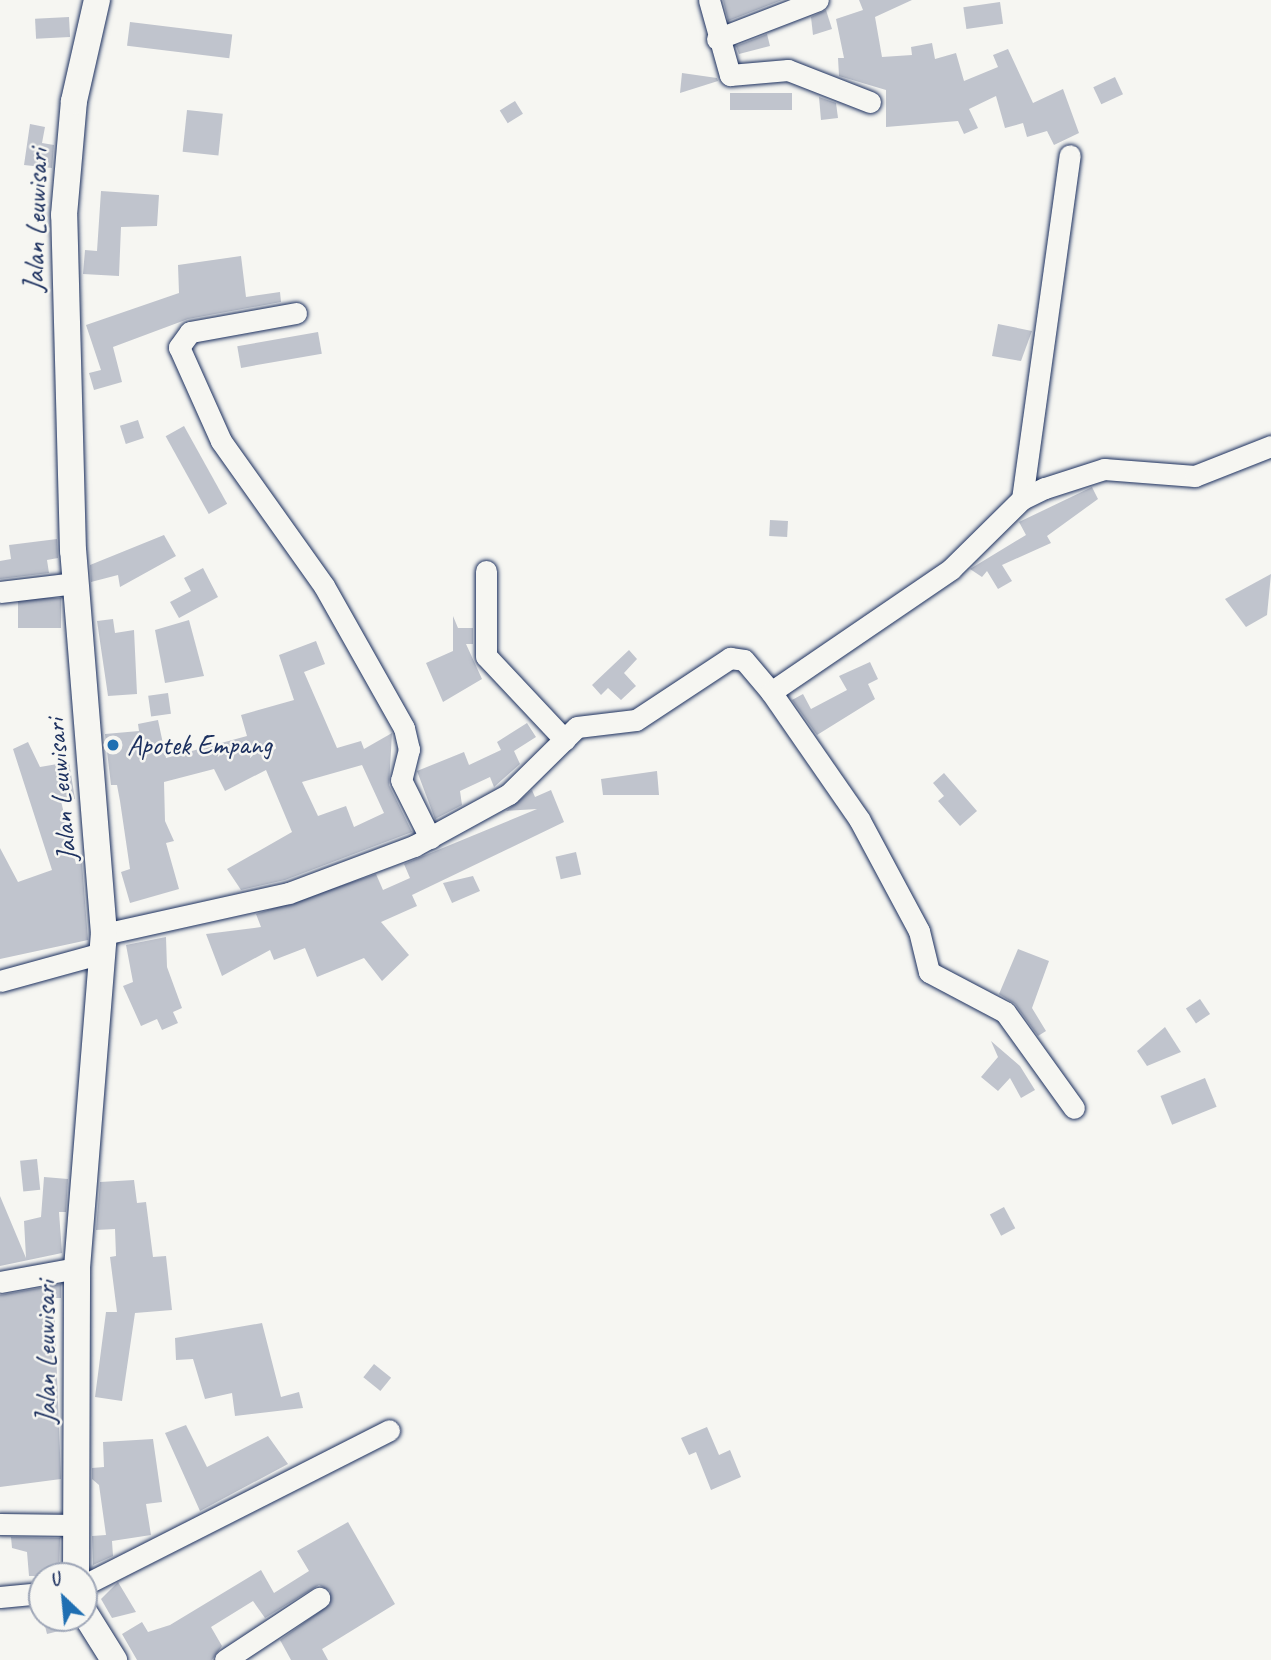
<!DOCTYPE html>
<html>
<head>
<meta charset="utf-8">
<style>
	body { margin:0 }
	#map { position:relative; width:1271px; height:1660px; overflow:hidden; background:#f6f6f2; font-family:Caveat,sans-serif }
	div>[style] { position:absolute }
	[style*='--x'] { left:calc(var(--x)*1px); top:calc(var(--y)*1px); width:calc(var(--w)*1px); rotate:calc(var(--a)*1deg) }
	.building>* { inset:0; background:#c0c4cd; transform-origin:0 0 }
	.roads { filter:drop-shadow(0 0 2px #1b2f5e) drop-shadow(0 0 2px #1b2f5e) }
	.minor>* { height:21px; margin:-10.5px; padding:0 10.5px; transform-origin:10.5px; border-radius:10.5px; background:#f6f6f2 }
	.major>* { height:26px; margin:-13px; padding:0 13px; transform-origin:13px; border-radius:13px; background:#f6f6f2 }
	.dots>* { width:19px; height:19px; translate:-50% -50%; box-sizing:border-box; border:4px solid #f6f6f2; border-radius:50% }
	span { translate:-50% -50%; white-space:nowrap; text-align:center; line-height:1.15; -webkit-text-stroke:5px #f6f6f2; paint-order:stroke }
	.street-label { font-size:28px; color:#1b2f5e }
	.poi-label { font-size:28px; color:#1b2f5e }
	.left { translate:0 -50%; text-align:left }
	.north { position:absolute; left:28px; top:1562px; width:70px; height:70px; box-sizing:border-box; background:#f6f6f2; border:2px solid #9ea6b7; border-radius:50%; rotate:334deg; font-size:19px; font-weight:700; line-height:28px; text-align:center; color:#1b2f5e }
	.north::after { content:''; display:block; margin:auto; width:24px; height:32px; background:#1f6fb2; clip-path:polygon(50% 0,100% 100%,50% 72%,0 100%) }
</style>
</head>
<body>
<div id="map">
	<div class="building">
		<div style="clip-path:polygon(723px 0,782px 0,728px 21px)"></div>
		<div style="clip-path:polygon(859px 0,912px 0,875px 17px,882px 57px,912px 55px,911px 47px,932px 43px,935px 59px,956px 53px,964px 81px,998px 67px,993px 55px,1008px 49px,1033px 103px,1063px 89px,1079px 133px,1054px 145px,1047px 131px,1027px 137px,1023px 123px,1005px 128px,996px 96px,969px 109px,978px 128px,964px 134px,958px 121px,886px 127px,886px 90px,839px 76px,838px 58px,844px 58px,836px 19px,863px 10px)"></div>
		<div style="left:1000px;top:2px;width:22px;height:37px;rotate:82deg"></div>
		<div style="clip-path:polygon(826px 10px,832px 29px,813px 35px,811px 17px)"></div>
		<div style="left:69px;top:17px;width:20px;height:34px;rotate:87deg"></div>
		<div style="left:130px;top:22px;width:103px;height:24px;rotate:7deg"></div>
		<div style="clip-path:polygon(767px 34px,770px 46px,739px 54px,736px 46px)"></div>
		<div style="clip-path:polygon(682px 73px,717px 78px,718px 81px,680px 93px)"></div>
		<div style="left:1115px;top:77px;width:19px;height:24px;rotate:65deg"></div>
		<div style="left:792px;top:93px;width:17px;height:62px;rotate:90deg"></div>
		<div style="clip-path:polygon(819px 97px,836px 103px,838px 118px,821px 120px)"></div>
		<div style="left:515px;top:101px;width:15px;height:18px;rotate:58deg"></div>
		<div style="left:187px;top:110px;width:36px;height:42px;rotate:6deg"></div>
		<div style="clip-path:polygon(30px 124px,45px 127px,42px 143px,54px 145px,52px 168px,24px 165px)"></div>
		<div style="clip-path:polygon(101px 191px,159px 195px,157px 226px,121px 227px,119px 276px,83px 274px,85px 250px,97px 251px)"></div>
		<div style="clip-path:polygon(241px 256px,246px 297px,280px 292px,281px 302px,188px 319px,113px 347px,122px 382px,94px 390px,89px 373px,101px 370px,86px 325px,179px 293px,178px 265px)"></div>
		<div style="clip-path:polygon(998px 324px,1032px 331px,1021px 361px,992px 356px)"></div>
		<div style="left:318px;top:332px;width:22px;height:82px;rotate:80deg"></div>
		<div style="left:138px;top:420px;width:19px;height:19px;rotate:72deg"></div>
		<div style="left:184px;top:426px;width:89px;height:21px;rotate:61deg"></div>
		<div style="clip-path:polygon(1092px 487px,1098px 499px,1047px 536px,1051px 543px,1002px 565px,1012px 581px,998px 589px,987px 571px,982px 577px,970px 569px,1026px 535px,1019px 522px)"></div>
		<div style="left:770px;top:520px;width:18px;height:16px;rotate:3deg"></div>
		<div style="clip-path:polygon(164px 535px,176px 556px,120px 587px,118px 575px,91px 582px,90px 565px)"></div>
		<div style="clip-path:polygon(57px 539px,58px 558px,47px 560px,49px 573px,0 579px,0 561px,11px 559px,9px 545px)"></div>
		<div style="clip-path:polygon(203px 568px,218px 597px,179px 618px,170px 602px,191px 591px,184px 578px)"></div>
		<div style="clip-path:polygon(1271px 574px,1267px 615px,1246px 627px,1225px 599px)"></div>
		<div style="left:61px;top:598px;width:30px;height:43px;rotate:90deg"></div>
		<div style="clip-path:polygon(453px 616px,458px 628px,473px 628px,473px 644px,466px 644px,482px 679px,443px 702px,426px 663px,453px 651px)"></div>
		<div style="clip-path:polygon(113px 619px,115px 633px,134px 630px,137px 694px,108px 696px,97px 621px)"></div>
		<div style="clip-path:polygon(189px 620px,204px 676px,165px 683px,155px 630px)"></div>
		<div style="clip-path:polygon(evenodd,316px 641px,325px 664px,304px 672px,337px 748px,361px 741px,364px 749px,392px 733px,389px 785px,412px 832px,285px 880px,241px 890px,227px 869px,292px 832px,266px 770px,225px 791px,214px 769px,164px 782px,165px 821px,174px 841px,166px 843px,179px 889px,130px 903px,121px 872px,130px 869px,120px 801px,117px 785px,111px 785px,105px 734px,139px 731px,138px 724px,158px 720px,166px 758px,247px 736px,241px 715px,294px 700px,279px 655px,316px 641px,362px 765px,384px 813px,354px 827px,346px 806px,318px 816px,302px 782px,362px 765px)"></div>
		<div style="clip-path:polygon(629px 650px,637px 659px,624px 673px,636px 686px,621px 700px,608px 688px,601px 695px,592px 685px)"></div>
		<div style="clip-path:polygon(870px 662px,878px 679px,868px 684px,875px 699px,817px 735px,792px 700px,803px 694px,811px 709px,847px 690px,839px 676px)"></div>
		<div style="left:168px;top:693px;width:21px;height:20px;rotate:82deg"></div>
		<div style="clip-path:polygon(527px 723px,536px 737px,514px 751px,520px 764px,494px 787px,490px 777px,460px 791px,462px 805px,435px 819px,417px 771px,464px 752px,469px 765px,501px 750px,497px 742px)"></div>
		<div style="clip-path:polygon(28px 742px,40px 767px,69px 762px,75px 799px,61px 801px,76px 864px,82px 863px,88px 940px,0 959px,0 848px,18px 882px,52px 870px,13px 749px)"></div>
		<div style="clip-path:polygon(657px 771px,659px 795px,603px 795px,601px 779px)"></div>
		<div style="clip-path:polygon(944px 773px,977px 811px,960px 826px,938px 801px,944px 796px,933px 783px)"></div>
		<div style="clip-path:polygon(532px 790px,535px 797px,551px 790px,564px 822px,412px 895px,417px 906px,381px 922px,409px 955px,382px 981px,364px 958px,317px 977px,305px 948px,274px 960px,270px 950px,222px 976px,206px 934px,261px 927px,256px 914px,376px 874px,383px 890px,410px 878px,404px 864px,537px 809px,506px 811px)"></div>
		<div style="left:576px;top:852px;width:23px;height:21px;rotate:77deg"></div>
		<div style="clip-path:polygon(473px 876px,480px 891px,452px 903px,443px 883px)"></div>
		<div style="clip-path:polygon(166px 937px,167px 967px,182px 1008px,173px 1012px,178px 1023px,162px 1030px,157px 1019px,141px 1026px,123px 986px,133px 982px,126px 945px)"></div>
		<div style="clip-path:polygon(1018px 949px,1049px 961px,1032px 1008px,1046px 1031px,1038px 1036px,1015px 1004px,999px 994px)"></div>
		<div style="left:1200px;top:999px;width:18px;height:17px;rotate:56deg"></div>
		<div style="clip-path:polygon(1165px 1027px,1181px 1052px,1147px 1066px,1137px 1051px)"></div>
		<div style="clip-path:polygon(991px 1041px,1020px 1066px,1035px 1090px,1021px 1098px,1010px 1078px,998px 1091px,981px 1077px,998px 1057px)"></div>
		<div style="left:1205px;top:1078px;width:31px;height:48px;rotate:68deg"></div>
		<div style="left:37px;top:1159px;width:31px;height:17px;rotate:84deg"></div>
		<div style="clip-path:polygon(44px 1177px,68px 1179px,66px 1212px,59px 1212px,62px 1253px,0 1266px,0 1196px,26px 1258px,24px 1221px,41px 1217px)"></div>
		<div style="clip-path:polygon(134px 1180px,137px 1203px,146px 1202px,153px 1257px,166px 1256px,172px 1310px,135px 1313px,122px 1401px,95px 1397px,106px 1312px,117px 1312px,110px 1257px,116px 1256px,115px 1229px,96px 1230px,100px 1182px)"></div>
		<div style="left:1004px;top:1207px;width:24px;height:16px;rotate:62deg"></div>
		<div style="clip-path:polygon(61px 1284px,61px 1298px,54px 1298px,61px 1479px,0 1487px,0 1295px)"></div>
		<div style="clip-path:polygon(262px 1323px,281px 1397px,299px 1392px,303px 1408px,235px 1416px,232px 1393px,205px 1399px,193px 1359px,176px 1360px,175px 1338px)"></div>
		<div style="left:374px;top:1364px;width:22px;height:17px;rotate:39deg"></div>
		<div style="clip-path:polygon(186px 1425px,207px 1467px,268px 1436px,288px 1464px,200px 1511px,165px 1433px)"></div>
		<div style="clip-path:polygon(707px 1427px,719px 1455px,730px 1450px,741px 1477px,711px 1490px,696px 1452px,689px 1455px,681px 1438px)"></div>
		<div style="clip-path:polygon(153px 1439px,162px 1502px,146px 1504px,151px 1535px,112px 1541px,113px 1556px,93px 1565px,92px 1536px,106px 1535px,99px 1485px,92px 1479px,92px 1468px,104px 1467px,103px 1442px)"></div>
		<div style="clip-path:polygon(348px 1522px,395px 1604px,322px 1649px,328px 1660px,291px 1660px,280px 1640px,330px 1604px,330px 1591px,319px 1585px,265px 1618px,253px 1601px,211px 1627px,222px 1646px,212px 1660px,137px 1660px,122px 1634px,142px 1622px,148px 1632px,170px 1625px,261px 1570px,274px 1593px,309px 1571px,297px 1551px)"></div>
		<div style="clip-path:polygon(11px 1537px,60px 1538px,59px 1576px,29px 1576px,27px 1552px,12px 1548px)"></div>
		<div style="clip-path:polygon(118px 1582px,136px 1612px,112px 1618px,101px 1599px)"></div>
		<div style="clip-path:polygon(43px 1618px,70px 1618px,75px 1627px,47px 1634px)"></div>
	</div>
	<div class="roads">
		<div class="minor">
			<div style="--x:709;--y:0;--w:78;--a:74.4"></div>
			<div style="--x:730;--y:75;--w:58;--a:-4.9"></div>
			<div style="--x:788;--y:70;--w:88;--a:21.3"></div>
			<div style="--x:717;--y:39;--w:108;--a:-21.1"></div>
			<div style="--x:296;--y:313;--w:108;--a:169.8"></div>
			<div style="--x:190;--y:332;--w:19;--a:126"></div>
			<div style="--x:179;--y:347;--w:103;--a:65.9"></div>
			<div style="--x:221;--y:441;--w:178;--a:54.6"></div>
			<div style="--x:324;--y:586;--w:163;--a:60.6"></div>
			<div style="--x:404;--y:728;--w:22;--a:77"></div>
			<div style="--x:409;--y:749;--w:32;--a:104"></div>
			<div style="--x:401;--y:780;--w:65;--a:63.4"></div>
			<div style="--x:1022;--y:499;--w:347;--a:-82.1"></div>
			<div style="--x:486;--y:571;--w:85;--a:90"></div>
			<div style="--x:486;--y:656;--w:115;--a:46.8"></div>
			<div style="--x:0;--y:592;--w:76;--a:-6.8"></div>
			<div style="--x:771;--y:692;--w:155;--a:55.3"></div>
			<div style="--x:859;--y:819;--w:127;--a:61.8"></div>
			<div style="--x:919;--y:931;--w:42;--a:76.3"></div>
			<div style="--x:929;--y:972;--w:86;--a:27.8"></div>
			<div style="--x:1005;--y:1012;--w:118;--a:54.3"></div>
			<div style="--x:104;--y:934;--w:189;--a:-12.5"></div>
			<div style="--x:289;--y:893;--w:134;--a:-20.6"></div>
			<div style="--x:414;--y:846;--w:108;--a:-28.7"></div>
			<div style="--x:509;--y:794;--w:95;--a:-44.6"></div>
			<div style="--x:577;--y:727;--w:59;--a:-6.8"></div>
			<div style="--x:636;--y:720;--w:113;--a:-33.4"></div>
			<div style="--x:730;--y:658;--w:14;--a:8"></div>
			<div style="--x:744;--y:660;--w:42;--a:49.8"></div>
			<div style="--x:771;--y:692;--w:218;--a:-34.3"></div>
			<div style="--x:951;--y:569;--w:100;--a:-44.6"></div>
			<div style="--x:1022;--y:499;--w:25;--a:-26"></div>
			<div style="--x:1045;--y:488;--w:62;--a:-17.9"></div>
			<div style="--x:1104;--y:469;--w:91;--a:4.4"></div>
			<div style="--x:1195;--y:476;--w:82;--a:-21.5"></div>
			<div style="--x:0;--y:981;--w:106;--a:-15.4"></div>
			<div style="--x:0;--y:1282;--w:78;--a:-10.3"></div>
			<div style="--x:0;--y:1524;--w:75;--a:0.8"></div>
			<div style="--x:84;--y:1585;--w:342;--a:-26.9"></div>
			<div style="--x:0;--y:1597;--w:42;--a:-5.4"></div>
			<div style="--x:225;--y:1660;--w:113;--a:-33.4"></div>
		</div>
		<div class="major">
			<div style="--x:76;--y:1576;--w:308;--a:-89.8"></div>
			<div style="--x:77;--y:1268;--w:335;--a:-85.4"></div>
			<div style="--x:104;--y:934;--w:384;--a:-94.6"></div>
			<div style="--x:73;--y:551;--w:336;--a:-91.5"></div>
			<div style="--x:64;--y:215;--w:114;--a:-85"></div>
			<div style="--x:74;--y:101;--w:104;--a:-77.2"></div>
			<div style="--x:84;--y:1612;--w:57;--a:58"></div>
		</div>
	</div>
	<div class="dots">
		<div style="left:113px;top:745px;background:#1f6fb2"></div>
	</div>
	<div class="street-label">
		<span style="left:36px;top:220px;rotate:-88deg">Jalan Leuwisari</span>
		<span style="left:61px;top:790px;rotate:-95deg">Jalan Leuwisari</span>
		<span style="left:46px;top:1352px;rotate:-90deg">Jalan Leuwisari</span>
	</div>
	<div class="poi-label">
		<span class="left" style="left:127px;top:745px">Apotek Empang</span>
	</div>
	<div class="north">U</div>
</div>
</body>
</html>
